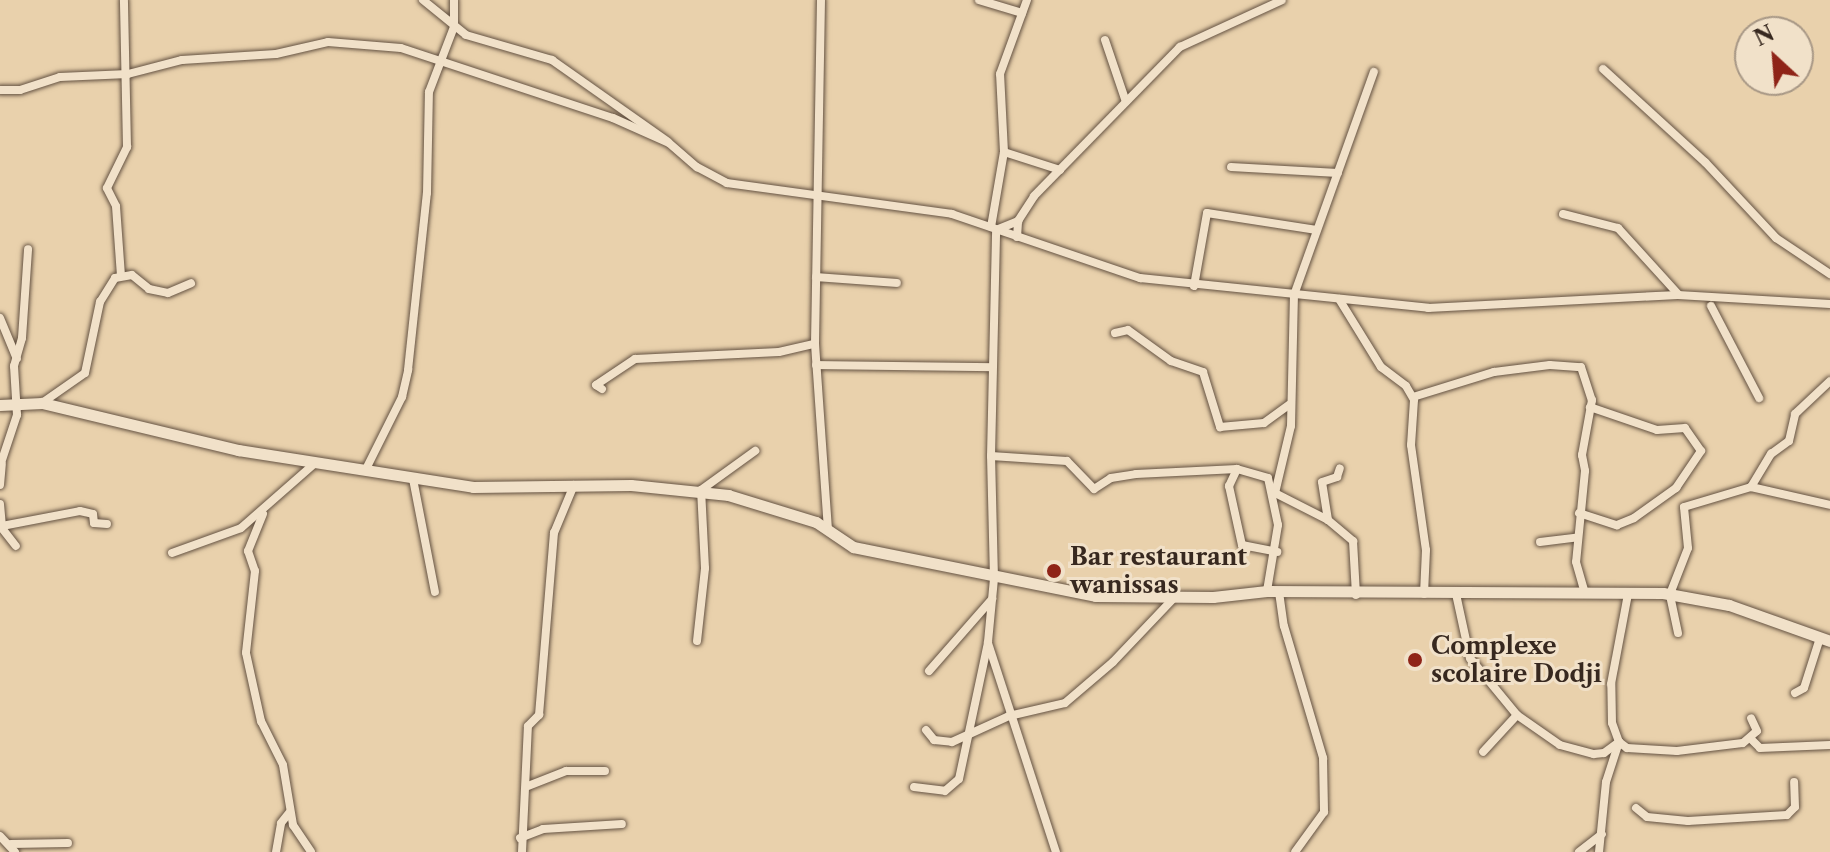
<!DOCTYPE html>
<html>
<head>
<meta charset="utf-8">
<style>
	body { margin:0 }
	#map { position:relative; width:1830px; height:852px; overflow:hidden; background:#e9d1ac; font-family:"Libre Caslon Text",serif }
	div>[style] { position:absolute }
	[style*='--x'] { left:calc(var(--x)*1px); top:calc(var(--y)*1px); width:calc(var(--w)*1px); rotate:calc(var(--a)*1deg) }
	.roads { filter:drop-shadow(0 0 2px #645242) drop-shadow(0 0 2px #645242) }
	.street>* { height:8px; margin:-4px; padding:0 4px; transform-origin:4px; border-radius:4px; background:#f1e1c9 }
	.secondary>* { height:11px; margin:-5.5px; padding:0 5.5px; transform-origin:5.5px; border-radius:5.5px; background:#f1e1c9 }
	.dots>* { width:22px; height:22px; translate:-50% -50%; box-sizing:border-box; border:4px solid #f1e1c9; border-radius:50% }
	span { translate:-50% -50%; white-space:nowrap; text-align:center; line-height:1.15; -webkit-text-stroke:6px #f1e1c9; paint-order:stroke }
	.poi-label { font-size:24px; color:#37281f; font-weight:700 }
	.left { translate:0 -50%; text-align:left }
	.north { position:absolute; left:1734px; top:16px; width:80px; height:80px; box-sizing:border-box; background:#f1e1c9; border:2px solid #a79785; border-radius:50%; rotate:334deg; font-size:22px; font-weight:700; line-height:32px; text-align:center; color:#37281f }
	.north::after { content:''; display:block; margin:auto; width:28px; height:36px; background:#8f2418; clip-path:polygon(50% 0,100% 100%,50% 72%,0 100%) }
</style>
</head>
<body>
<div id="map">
	<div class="roads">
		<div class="street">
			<div style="--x:423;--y:0;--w:55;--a:39.1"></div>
			<div style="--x:466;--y:35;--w:90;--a:16.2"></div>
			<div style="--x:552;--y:60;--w:141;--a:35.2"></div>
			<div style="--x:821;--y:0;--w:344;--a:91"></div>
			<div style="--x:815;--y:344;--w:185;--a:86"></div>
			<div style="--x:979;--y:0;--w:45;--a:16.8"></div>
			<div style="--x:1105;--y:40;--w:65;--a:71.3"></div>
			<div style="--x:1603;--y:69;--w:138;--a:42.4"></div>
			<div style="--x:1705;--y:162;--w:104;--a:46.9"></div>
			<div style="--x:1776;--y:238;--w:65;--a:33.7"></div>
			<div style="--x:0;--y:90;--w:20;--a:0"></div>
			<div style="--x:20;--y:90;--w:42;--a:-18"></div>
			<div style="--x:60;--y:77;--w:68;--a:-2.5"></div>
			<div style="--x:128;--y:74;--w:56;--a:-14.5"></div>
			<div style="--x:182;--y:60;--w:94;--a:-3.7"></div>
			<div style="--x:276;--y:54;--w:53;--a:-13"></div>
			<div style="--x:328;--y:42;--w:73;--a:4.7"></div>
			<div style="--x:401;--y:48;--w:223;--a:18.3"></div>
			<div style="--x:613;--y:118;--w:61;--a:24.1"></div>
			<div style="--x:669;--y:143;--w:37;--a:41"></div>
			<div style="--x:697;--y:167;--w:34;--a:28"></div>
			<div style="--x:727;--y:183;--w:227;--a:7.8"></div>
			<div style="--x:952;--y:214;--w:199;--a:18.8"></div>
			<div style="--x:1140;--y:278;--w:290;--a:5.9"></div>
			<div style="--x:1428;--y:308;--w:250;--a:-3"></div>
			<div style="--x:1678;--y:295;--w:152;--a:3.4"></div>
			<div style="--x:1004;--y:152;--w:59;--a:17.8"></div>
			<div style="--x:1231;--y:167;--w:107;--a:3.2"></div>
			<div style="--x:1563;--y:214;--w:57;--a:14.3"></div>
			<div style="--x:1618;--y:228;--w:89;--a:47.7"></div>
			<div style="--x:991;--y:227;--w:76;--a:-80.2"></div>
			<div style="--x:1004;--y:152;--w:78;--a:-92.9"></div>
			<div style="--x:1000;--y:74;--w:79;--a:-70"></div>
			<div style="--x:1017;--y:237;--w:16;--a:-86"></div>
			<div style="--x:1018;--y:221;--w:30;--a:-57"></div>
			<div style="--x:1034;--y:196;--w:209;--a:-45.6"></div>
			<div style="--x:1180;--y:47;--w:112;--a:-24.7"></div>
			<div style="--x:121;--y:276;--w:70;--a:-94.1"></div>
			<div style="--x:116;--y:206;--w:20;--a:-117"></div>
			<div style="--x:107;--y:188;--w:46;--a:-64"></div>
			<div style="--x:127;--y:147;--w:147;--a:-91.2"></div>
			<div style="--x:816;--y:277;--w:81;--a:4.2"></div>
			<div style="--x:1194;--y:286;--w:74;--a:-79.9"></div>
			<div style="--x:1207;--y:213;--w:111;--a:8.8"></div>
			<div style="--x:1339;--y:299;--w:80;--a:58.3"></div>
			<div style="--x:1381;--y:367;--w:31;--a:37"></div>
			<div style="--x:1406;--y:386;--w:16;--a:60"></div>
			<div style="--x:1414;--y:400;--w:45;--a:93.8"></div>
			<div style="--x:1411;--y:445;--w:106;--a:81.9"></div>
			<div style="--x:1426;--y:550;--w:44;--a:92.6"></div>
			<div style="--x:1711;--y:306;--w:104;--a:62.4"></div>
			<div style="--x:0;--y:318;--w:44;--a:67.5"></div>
			<div style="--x:1115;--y:333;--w:13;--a:-13"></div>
			<div style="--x:1128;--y:330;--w:53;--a:35.8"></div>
			<div style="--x:1171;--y:361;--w:34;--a:19"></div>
			<div style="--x:1203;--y:372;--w:58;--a:72.8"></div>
			<div style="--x:1220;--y:427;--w:44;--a:-5.2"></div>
			<div style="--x:1264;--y:423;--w:31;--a:-36"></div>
			<div style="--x:816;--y:365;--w:176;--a:0.7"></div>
			<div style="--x:602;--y:389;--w:7;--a:-146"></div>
			<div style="--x:596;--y:385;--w:47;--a:-33.7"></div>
			<div style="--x:635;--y:359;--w:144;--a:-2.8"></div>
			<div style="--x:779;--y:352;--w:37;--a:-13"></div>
			<div style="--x:1413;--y:397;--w:85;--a:-17.2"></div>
			<div style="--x:1494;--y:372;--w:56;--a:-7.1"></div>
			<div style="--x:1550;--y:365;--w:31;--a:4"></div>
			<div style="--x:1581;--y:367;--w:35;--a:72"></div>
			<div style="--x:1592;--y:400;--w:56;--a:100.3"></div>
			<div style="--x:1582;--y:455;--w:16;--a:79"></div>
			<div style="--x:1585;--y:471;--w:91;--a:95.6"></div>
			<div style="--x:1576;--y:562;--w:32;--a:74"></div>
			<div style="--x:42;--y:403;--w:52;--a:-34.9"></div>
			<div style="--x:85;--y:373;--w:73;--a:-78.1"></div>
			<div style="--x:100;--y:302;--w:28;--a:-58"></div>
			<div style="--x:115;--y:278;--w:17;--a:-10"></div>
			<div style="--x:132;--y:275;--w:22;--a:39"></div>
			<div style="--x:149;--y:289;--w:19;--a:12"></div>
			<div style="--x:168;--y:293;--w:25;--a:-23"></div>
			<div style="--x:991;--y:456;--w:76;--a:3.8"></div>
			<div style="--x:1067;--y:461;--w:39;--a:46"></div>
			<div style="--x:1094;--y:489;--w:20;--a:-33"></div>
			<div style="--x:1111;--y:478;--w:25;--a:-9"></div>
			<div style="--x:1136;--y:474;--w:101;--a:-2.8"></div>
			<div style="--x:1237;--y:469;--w:32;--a:16"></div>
			<div style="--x:1268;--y:478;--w:48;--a:78"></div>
			<div style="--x:1278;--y:525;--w:67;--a:99.5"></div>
			<div style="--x:0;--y:466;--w:54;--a:-71.6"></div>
			<div style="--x:17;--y:415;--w:49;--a:-93.5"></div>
			<div style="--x:14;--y:366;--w:29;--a:-74"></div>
			<div style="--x:22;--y:338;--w:89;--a:-86.1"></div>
			<div style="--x:1237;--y:469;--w:19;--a:115"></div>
			<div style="--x:1229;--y:486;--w:60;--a:77.6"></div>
			<div style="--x:1242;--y:545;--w:36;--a:11"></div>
			<div style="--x:365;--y:471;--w:83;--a:-63.4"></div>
			<div style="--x:402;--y:397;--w:28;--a:-77"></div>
			<div style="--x:408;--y:370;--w:178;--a:-83.9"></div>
			<div style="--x:427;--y:193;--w:101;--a:-88.9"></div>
			<div style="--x:429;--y:92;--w:70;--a:-69"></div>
			<div style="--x:454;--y:27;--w:27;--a:-90"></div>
			<div style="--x:413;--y:479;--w:115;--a:79"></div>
			<div style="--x:0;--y:485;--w:21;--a:-85"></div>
			<div style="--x:1751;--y:487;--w:81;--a:12.8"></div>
			<div style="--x:1275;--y:493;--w:69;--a:-76.6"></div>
			<div style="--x:1291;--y:426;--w:131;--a:-88.7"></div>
			<div style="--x:1294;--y:295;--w:237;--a:-70.3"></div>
			<div style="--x:1275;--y:493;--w:59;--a:27"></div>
			<div style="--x:1328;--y:520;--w:33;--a:40"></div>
			<div style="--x:1353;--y:541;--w:54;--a:86.8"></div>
			<div style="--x:0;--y:504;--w:22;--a:85"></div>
			<div style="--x:2;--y:526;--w:79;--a:-10.9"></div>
			<div style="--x:80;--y:511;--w:13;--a:13"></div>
			<div style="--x:93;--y:514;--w:9;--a:84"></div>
			<div style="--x:94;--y:523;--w:13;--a:4"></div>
			<div style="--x:1579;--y:513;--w:40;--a:18"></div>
			<div style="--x:1617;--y:525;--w:18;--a:-22"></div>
			<div style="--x:1634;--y:518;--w:52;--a:-35.5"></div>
			<div style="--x:1676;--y:488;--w:45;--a:-56"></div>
			<div style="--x:1701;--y:451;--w:28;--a:-125"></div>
			<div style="--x:1685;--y:428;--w:28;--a:176"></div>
			<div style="--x:1657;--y:430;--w:71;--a:-161.1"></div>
			<div style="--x:263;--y:514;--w:40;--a:112"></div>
			<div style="--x:248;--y:551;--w:21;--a:71"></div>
			<div style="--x:255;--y:571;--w:82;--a:96.3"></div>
			<div style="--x:246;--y:653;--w:70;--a:77.6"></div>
			<div style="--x:261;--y:721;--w:49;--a:63.4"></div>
			<div style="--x:283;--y:765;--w:61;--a:80.5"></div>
			<div style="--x:293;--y:825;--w:32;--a:56"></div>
			<div style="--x:1328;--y:520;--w:38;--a:-99"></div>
			<div style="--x:1322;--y:482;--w:16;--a:-18"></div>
			<div style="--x:1337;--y:477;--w:9;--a:-72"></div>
			<div style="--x:1;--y:527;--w:24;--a:52"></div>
			<div style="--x:1540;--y:542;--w:38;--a:-7"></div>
			<div style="--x:172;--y:553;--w:73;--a:-19.9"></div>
			<div style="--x:241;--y:528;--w:97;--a:-41.2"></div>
			<div style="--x:1279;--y:592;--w:34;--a:82"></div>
			<div style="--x:1284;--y:626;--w:138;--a:73.5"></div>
			<div style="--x:1323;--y:758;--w:54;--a:88.9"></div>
			<div style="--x:1324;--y:812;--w:49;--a:125.9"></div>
			<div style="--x:1456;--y:594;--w:66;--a:77.7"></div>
			<div style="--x:1470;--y:658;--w:74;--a:50.5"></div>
			<div style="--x:1517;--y:715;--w:50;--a:132.6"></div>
			<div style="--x:1678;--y:633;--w:40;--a:-102"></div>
			<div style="--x:1670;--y:594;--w:49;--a:-68.6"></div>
			<div style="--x:1688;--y:548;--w:41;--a:-95.6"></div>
			<div style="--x:1684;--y:507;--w:70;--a:-16.6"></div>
			<div style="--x:1751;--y:487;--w:39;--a:-59"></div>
			<div style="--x:1771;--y:454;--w:22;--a:-36"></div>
			<div style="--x:1789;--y:441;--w:28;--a:-77"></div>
			<div style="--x:1795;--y:414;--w:48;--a:-43.3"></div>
			<div style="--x:697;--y:641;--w:73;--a:-83.7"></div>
			<div style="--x:705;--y:568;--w:78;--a:-92.9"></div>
			<div style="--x:701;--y:490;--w:67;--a:-35.8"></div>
			<div style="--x:988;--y:643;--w:220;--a:72"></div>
			<div style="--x:929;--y:671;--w:96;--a:-48.8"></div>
			<div style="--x:1795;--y:693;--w:10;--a:-29"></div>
			<div style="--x:1804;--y:688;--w:52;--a:-72.3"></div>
			<div style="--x:1517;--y:715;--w:52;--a:34.9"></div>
			<div style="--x:1560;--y:745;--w:35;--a:15"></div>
			<div style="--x:1594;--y:754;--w:10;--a:-6"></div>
			<div style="--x:1604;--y:753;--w:19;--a:-36"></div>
			<div style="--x:1619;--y:742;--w:10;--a:37"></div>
			<div style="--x:1627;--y:748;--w:50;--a:3.4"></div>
			<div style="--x:1677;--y:751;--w:66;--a:-6.9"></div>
			<div style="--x:1743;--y:743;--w:18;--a:-41"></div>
			<div style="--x:1757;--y:731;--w:14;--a:-115"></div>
			<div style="--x:926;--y:730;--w:13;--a:51"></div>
			<div style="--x:934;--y:740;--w:18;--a:6"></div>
			<div style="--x:952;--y:742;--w:63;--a:-24.5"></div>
			<div style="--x:1009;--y:716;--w:57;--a:-13.1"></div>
			<div style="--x:1065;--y:703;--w:63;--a:-40.5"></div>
			<div style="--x:1113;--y:662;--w:90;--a:-46.4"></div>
			<div style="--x:1752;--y:740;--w:11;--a:45"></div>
			<div style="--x:1760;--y:748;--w:70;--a:-2.5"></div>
			<div style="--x:528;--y:786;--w:41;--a:-21.5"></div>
			<div style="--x:566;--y:771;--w:39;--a:0"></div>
			<div style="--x:914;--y:787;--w:31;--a:7"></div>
			<div style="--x:945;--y:791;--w:18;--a:-41"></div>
			<div style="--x:959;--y:779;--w:140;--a:-78"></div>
			<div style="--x:988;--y:642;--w:64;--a:-84.6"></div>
			<div style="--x:994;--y:578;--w:122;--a:-91.4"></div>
			<div style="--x:991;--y:456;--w:226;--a:-88.7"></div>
			<div style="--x:996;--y:230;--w:24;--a:-22"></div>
			<div style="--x:1636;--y:808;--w:14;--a:39"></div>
			<div style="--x:1647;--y:817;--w:41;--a:5.6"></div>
			<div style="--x:1688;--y:821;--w:99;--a:-3.5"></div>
			<div style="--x:1787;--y:815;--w:11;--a:-45"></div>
			<div style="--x:1795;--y:807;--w:25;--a:-92"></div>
			<div style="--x:0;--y:836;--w:22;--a:47"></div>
			<div style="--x:520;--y:838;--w:25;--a:-21"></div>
			<div style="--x:543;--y:829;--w:79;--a:-3.6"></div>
			<div style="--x:11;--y:844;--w:57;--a:-1"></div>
			<div style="--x:276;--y:852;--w:29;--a:-80"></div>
			<div style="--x:281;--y:823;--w:14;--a:-51"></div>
			<div style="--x:522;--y:852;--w:126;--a:-87.3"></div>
			<div style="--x:528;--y:726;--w:16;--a:-45"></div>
			<div style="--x:539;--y:715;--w:183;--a:-85.3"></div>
			<div style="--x:554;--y:533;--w:52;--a:-67.4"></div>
			<div style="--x:1579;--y:852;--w:29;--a:-38"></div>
			<div style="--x:1599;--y:852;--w:70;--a:-84.3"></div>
			<div style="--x:1606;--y:782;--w:42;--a:-72"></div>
			<div style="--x:1619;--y:742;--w:20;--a:-110"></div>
			<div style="--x:1612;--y:723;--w:39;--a:-91"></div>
			<div style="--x:1611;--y:684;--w:92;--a:-79.3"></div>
		</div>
		<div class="secondary">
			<div style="--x:0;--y:405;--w:42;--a:-2.7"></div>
			<div style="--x:42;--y:403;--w:202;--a:13.5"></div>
			<div style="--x:238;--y:450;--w:238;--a:8.9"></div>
			<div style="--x:473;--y:487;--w:158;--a:-0.7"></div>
			<div style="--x:631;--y:485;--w:98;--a:5.9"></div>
			<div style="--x:728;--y:495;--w:92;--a:17.1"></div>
			<div style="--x:816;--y:522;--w:45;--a:34"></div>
			<div style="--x:853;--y:547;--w:247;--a:11.4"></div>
			<div style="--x:1095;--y:596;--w:118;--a:0.5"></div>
			<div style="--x:1213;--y:597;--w:54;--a:-6.3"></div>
			<div style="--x:1267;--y:591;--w:396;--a:0.3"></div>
			<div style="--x:1663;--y:593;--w:67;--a:10.3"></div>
			<div style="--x:1729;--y:605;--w:107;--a:19.6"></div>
		</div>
	</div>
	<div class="dots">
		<div style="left:1054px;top:571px;background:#8f2418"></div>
		<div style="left:1415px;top:660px;background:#8f2418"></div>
	</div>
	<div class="poi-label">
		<span class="left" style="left:1070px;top:571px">Bar restaurant<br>wanissas</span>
		<span class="left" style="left:1431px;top:660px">Complexe<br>scolaire Dodji</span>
	</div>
	<div class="north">N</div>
</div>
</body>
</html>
